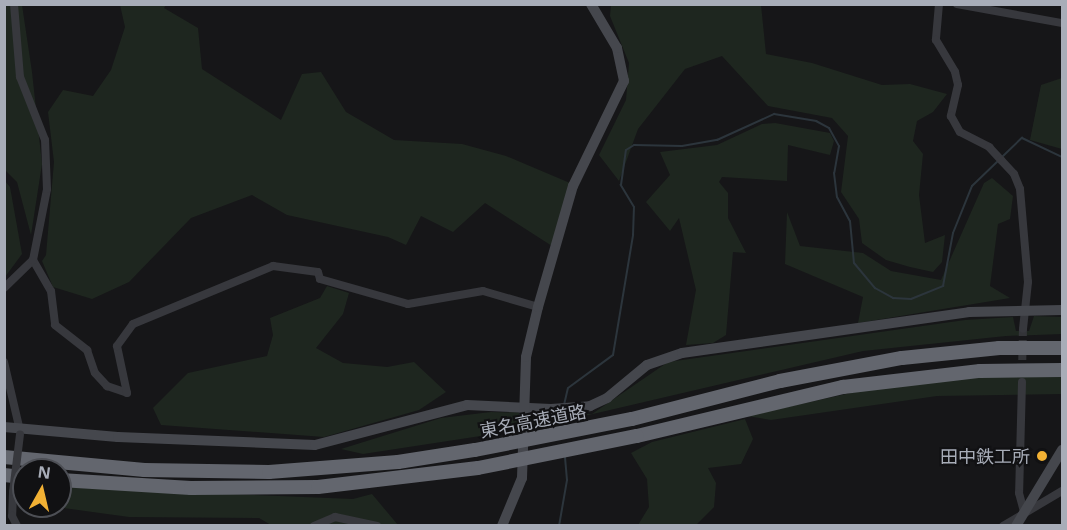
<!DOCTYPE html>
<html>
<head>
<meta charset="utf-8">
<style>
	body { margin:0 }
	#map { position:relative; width:1067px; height:530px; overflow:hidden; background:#161618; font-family:"Noto Sans","Noto Sans JP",sans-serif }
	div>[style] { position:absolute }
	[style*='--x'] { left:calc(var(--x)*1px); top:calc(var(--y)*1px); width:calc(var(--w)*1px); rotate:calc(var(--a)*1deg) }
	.green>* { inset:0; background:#1e261f }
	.stream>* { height:2px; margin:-1px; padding:0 1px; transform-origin:1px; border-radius:1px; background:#2c353c }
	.street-tunnel>* { height:8px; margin-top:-4px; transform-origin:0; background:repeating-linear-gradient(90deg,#333438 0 8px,transparent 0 12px) }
	.street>* { height:8px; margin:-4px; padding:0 4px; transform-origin:4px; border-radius:4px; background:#37383d }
	.secondary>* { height:10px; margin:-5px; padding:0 5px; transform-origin:5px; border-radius:5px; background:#45474d }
	.highway>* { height:14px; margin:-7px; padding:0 7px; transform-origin:7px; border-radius:7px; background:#63666e }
	.street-bridge>* { height:8px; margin:-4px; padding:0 4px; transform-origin:4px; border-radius:4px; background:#37383d }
	.highway-bridge>* { height:14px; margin:-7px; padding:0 7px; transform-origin:7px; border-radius:7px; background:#63666e }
	.dots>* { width:16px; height:16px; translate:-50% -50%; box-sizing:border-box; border:3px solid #111113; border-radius:50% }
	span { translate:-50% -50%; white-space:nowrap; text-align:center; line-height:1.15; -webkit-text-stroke:4.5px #111113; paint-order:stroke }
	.street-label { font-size:18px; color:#a8adb8 }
	.poi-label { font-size:18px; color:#a8adb8 }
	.right { translate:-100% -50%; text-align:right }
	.frame { position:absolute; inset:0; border:6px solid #a8adb8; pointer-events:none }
	.north { position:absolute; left:12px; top:458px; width:60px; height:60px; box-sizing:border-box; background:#111113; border:2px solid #4d4f55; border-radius:50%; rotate:8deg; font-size:16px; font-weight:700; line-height:24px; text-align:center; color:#a8adb8 }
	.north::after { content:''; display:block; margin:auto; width:21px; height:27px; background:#f2b134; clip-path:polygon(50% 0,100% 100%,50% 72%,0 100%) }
</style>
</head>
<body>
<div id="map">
	<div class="green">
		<div style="clip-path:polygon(4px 5px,22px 5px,32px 72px,42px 164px,31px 235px,17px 182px,5px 170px)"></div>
		<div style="clip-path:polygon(120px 5px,166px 5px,164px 8px,198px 28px,202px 69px,281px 120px,302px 74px,321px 72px,346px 112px,394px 140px,462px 144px,506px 156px,570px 183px,552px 246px,485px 203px,453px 232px,421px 216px,406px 245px,388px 237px,287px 215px,252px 195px,191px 218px,129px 282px,92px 299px,53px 287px,42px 261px,46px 255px,54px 162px,48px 112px,63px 90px,93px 96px,111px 70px,125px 27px)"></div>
		<div style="clip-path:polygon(611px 5px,761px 5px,766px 54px,812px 63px,882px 85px,910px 84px,947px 94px,933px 112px,917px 121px,913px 141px,923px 154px,919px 195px,925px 243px,945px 235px,942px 262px,933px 272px,910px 267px,886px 260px,862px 243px,859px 219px,841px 192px,848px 136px,832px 118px,768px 106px,722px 56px,685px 69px,638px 129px,619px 181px,599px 155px,626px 100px,629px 63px,610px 16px)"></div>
		<div style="clip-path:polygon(1062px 78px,1062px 149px,1030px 140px,1041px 85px)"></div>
		<div style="clip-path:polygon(775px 123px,830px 133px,834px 141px,830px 155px,788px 145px,787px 181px,722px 177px,719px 182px,728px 193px,728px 218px,746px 253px,733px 252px,726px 335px,713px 343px,686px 345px,696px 290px,679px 218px,670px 231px,646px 202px,670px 175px,660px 152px,717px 145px,762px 124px)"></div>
		<div style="clip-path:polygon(992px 178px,1013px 196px,1010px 219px,998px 224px,990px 286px,1010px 298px,858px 323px,863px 297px,785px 264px,787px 212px,800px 246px,863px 253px,891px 271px,941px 280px,984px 183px)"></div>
		<div style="clip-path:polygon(5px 181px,10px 187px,22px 254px,5px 277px)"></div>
		<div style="clip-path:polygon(327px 286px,349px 293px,343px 314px,316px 348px,343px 363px,387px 367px,414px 362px,446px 392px,419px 410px,324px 437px,161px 425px,153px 408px,188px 373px,267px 356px,273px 335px,270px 318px,320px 298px)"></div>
		<div style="clip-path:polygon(1034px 316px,1062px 317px,1062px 334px,1006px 336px,863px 351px,533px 428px,363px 454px,341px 449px,441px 418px,491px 412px,592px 414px,668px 362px,965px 320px,1013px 317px,1016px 331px,1029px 331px)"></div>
		<div style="clip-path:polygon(998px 375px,1062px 376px,1062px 394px,937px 396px,771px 420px,747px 416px,873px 388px)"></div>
		<div style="clip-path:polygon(745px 419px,753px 439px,741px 464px,708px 468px,716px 483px,714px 507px,696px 525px,638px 525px,649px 507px,647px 479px,631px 453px,652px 442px)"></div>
		<div style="clip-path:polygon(60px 487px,353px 499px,372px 494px,398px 525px,271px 525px,259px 518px,129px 517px,49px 506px,60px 506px)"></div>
	</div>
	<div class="stream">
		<div style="--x:1002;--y:157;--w:28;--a:-44"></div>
		<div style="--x:1022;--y:138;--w:44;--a:25.4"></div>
		<div style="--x:564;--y:405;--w:17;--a:-77"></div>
		<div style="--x:568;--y:388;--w:56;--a:-36.3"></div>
		<div style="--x:613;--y:355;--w:122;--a:-80.5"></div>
		<div style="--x:633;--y:235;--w:28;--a:-88"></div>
		<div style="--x:634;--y:207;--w:26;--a:-121"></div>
		<div style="--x:621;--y:185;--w:35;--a:-82"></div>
		<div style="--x:626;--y:150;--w:9;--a:-32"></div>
		<div style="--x:634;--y:145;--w:48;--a:1.2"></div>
		<div style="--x:682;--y:146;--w:36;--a:-10"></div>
		<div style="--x:717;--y:140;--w:63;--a:-24.5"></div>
		<div style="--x:774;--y:114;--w:43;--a:9.5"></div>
		<div style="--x:816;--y:121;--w:15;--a:28"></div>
		<div style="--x:829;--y:128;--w:21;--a:61"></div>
		<div style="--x:839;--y:146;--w:27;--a:100"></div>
		<div style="--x:834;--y:173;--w:24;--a:83"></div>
		<div style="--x:837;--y:197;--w:27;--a:62"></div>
		<div style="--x:850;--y:221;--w:42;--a:84.6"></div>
		<div style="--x:854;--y:263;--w:33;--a:50"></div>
		<div style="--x:875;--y:288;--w:21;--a:29"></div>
		<div style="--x:893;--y:298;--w:18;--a:3"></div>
		<div style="--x:911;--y:299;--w:35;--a:-22"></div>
		<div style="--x:943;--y:286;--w:54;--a:-79.3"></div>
		<div style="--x:953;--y:233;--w:51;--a:-68"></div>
		<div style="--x:972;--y:186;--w:36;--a:-44"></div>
		<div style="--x:564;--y:410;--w:19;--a:90"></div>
		<div style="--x:559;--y:526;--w:47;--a:-80.1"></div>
		<div style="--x:567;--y:480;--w:25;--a:-95"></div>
	</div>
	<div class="street-tunnel">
		<div style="--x:1022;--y:372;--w:43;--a:-88.7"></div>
	</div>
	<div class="street">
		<div style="--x:939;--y:4;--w:36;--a:95"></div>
		<div style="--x:936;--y:40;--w:37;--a:59"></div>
		<div style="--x:955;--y:72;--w:13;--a:77"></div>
		<div style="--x:958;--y:85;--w:32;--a:103"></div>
		<div style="--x:951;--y:116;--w:18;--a:61"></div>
		<div style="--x:960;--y:132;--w:33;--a:27"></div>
		<div style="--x:989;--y:147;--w:18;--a:47"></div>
		<div style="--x:1001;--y:160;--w:19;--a:47"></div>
		<div style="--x:1014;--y:174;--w:16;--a:68"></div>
		<div style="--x:1020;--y:189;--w:93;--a:85.1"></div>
		<div style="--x:1028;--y:282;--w:47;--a:96.1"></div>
		<div style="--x:957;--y:4;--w:107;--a:10.3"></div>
		<div style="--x:33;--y:260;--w:36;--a:60"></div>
		<div style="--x:51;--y:291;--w:34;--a:83"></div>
		<div style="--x:55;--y:325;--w:41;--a:38"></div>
		<div style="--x:87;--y:350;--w:24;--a:71"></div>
		<div style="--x:95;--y:373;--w:18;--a:47"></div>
		<div style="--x:107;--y:386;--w:21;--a:19"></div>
		<div style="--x:127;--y:393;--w:48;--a:-102"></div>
		<div style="--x:117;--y:346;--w:27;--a:-54"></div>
		<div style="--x:133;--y:324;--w:152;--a:-22.5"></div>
		<div style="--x:273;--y:266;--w:45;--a:7.6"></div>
		<div style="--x:318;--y:272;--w:7;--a:74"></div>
		<div style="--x:320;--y:279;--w:91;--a:15.9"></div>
		<div style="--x:408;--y:304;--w:76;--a:-9.8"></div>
		<div style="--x:483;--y:291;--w:57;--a:16.2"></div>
		<div style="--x:4;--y:288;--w:40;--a:-44"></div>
		<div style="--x:33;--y:260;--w:72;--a:-78.8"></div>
		<div style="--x:47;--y:189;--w:49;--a:-92.3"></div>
		<div style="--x:45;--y:140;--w:68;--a:-111.6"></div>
		<div style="--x:20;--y:77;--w:73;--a:-94.7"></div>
		<div style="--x:4;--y:362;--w:71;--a:76.9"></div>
		<div style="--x:1022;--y:382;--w:111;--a:91.5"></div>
		<div style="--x:1019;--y:493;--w:20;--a:75"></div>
		<div style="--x:13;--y:492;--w:24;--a:92"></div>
		<div style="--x:12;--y:516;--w:11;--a:63"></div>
		<div style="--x:314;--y:526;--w:23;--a:-23"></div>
		<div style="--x:335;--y:517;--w:43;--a:12.1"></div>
		<div style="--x:1003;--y:526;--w:69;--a:-30.7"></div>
	</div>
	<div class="secondary">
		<div style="--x:4;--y:427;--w:114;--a:5"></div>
		<div style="--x:118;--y:437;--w:197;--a:2.3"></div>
		<div style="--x:315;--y:445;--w:157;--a:-14.7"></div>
		<div style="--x:467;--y:405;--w:84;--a:2.7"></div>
		<div style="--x:551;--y:409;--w:39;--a:-4"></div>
		<div style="--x:590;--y:406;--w:19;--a:-25"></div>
		<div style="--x:607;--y:398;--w:52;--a:-39.5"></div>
		<div style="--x:647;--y:365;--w:37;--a:-19"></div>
		<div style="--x:682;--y:353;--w:290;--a:-8.1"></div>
		<div style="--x:969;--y:312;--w:93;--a:-1.2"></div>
		<div style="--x:502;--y:526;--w:52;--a:-67.4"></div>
		<div style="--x:522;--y:478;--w:121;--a:-88.1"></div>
		<div style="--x:526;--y:357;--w:51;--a:-76.5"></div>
		<div style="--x:538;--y:307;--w:126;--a:-73.9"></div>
		<div style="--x:573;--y:186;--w:117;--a:-64.1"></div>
		<div style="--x:624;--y:81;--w:34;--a:-102"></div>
		<div style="--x:617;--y:48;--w:51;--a:-120.6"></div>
		<div style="--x:1016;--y:526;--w:89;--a:-58.8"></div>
	</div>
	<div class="highway">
		<div style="--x:632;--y:419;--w:153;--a:-14.4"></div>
		<div style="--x:780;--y:381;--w:124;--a:-10.7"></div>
		<div style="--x:902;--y:358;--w:98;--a:-5.9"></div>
		<div style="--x:999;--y:348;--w:63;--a:0"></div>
		<div style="--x:637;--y:436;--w:212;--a:-13.4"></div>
		<div style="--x:843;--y:387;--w:138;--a:-6.7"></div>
		<div style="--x:980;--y:371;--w:82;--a:-0.7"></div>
		<div style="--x:4;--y:457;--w:141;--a:5.3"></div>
		<div style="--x:144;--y:470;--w:125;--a:0.9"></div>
		<div style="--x:269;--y:472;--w:129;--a:-4.4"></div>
		<div style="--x:398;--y:462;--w:78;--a:-8.9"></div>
		<div style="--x:4;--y:475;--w:20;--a:6"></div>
		<div style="--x:60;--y:480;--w:131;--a:3.5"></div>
		<div style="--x:191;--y:488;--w:127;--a:-0.5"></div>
		<div style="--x:318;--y:487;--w:161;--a:-6.8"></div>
	</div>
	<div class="street-bridge">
		<div style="--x:13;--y:492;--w:58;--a:-83.1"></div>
	</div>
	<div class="highway-bridge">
		<div style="--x:475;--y:450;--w:160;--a:-11.2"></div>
		<div style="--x:478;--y:468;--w:162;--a:-11.4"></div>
	</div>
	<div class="dots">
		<div style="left:1042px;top:456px;background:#f2b134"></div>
	</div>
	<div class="street-label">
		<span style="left:533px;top:421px;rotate:-11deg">東名高速道路</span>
	</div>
	<div class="poi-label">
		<span class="right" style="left:1030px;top:456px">田中鉄工所</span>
	</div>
	<div class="frame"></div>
	<div class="north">N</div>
</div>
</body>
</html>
